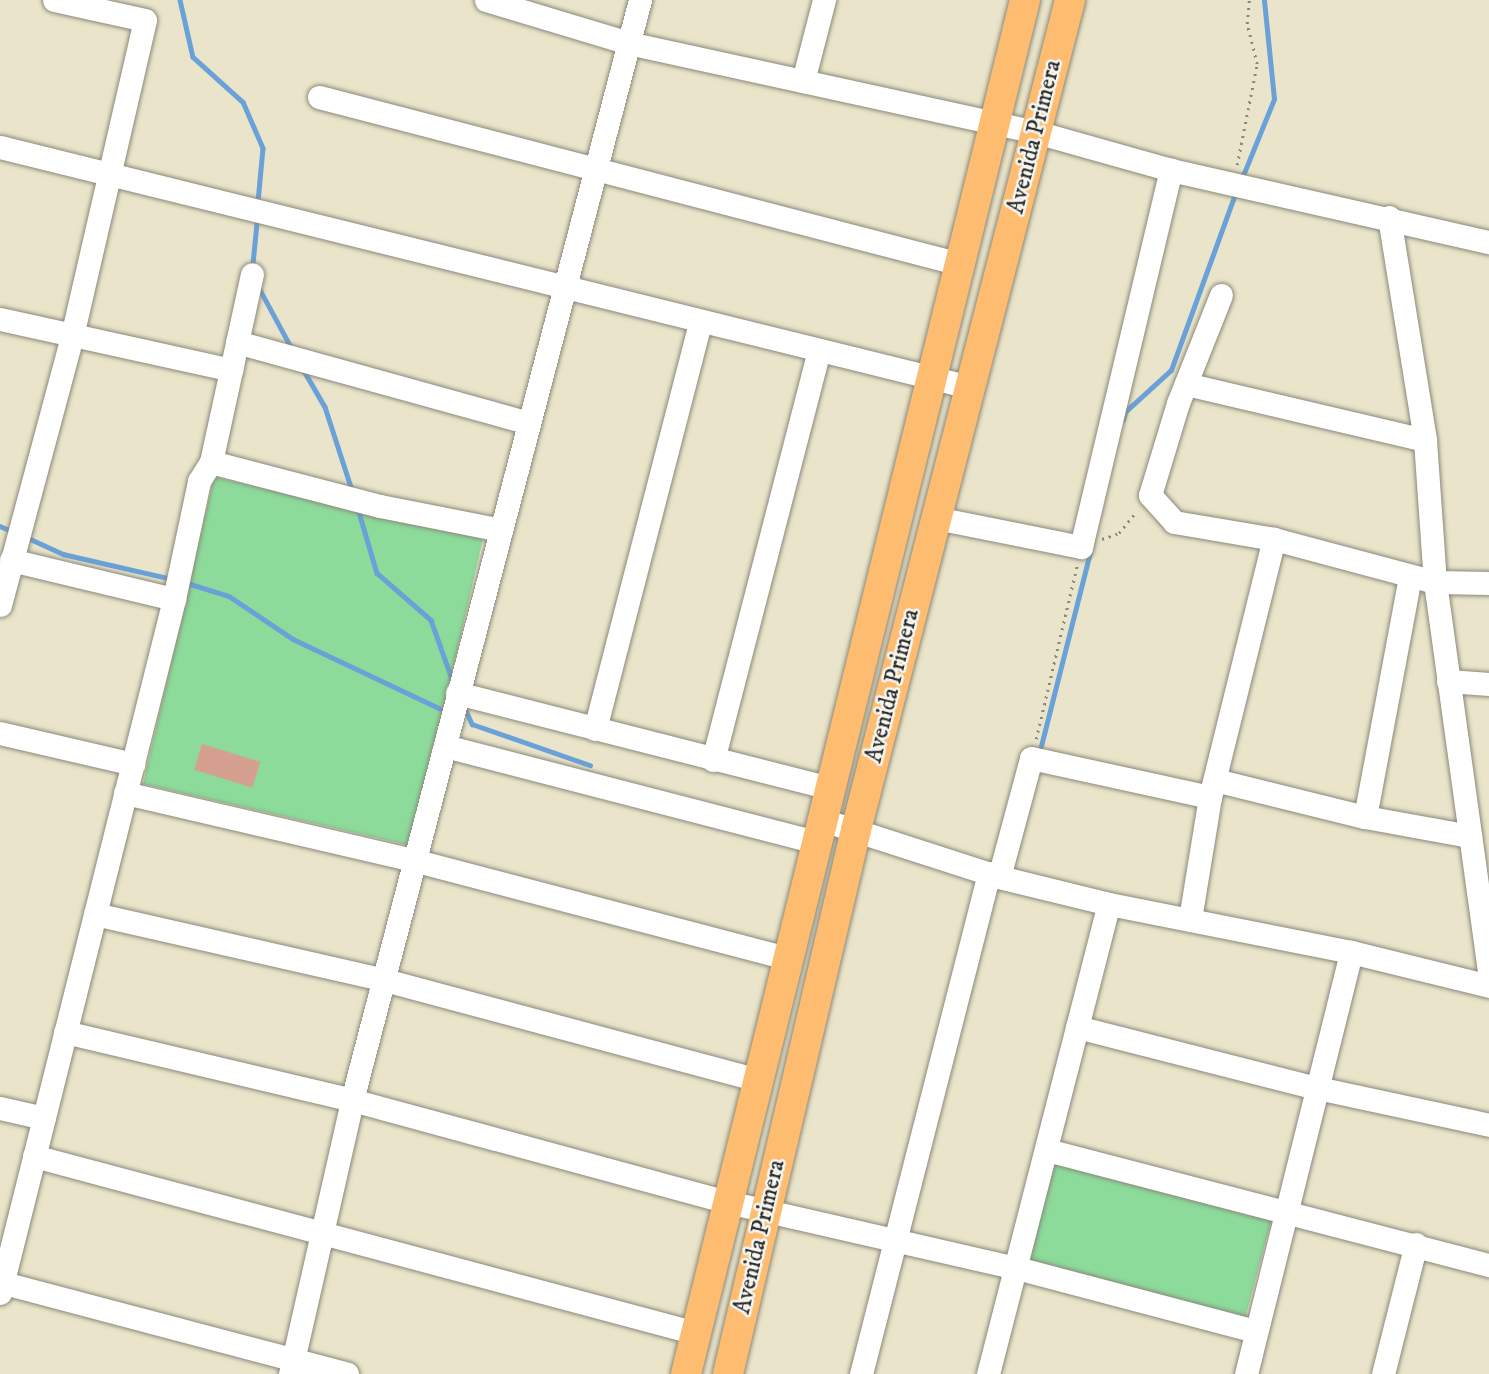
<!DOCTYPE html>
<html>
<head>
<meta charset="utf-8">
<style>
	body { margin:0 }
	#map { position:relative; width:1489px; height:1374px; overflow:hidden; background:#eae5ca; font-family:"IM FELL DW Pica",serif }
	div>[style] { position:absolute }
	[style*='--x'] { left:calc(var(--x)*1px); top:calc(var(--y)*1px); width:calc(var(--w)*1px); rotate:calc(var(--a)*1deg) }
	.green>* { inset:0; background:#8cdb9b; transform-origin:0 0 }
	.stream>* { height:4.5px; margin:-2.25px; padding:0 2.25px; transform-origin:2.25px; border-radius:2.25px; background:#69a1d8 }
	.building>* { inset:0; background:#d5a090; transform-origin:0 0 }
	.path>* { height:2.5px; margin-top:-1.25px; transform-origin:0; background:repeating-linear-gradient(90deg,#8a887a 0 2px,transparent 0 7px) }
	.roads { filter:drop-shadow(0 0 2px #8a887a) drop-shadow(0 0 2px #8a887a) }
	.minor>* { height:23px; margin:-11.5px; padding:0 11.5px; transform-origin:11.5px; border-radius:11.5px; background:#fff }
	.major>* { height:30px; margin:-15px; padding:0 15px; transform-origin:15px; border-radius:15px; background:#fdbc70 }
	span { translate:-50% -50%; white-space:nowrap; text-align:center; line-height:1.15; -webkit-text-stroke:5px #f6f6f2; paint-order:stroke }
	.street-label { font-size:24px; color:#2b2b2b }
</style>
</head>
<body>
<div id="map">
	<div class="green">
		<div style="left:214px;top:477px;width:276px;height:315px;rotate:13deg"></div>
		<div style="left:1054px;top:1162px;width:225px;height:104px;rotate:15deg"></div>
	</div>
	<div class="stream">
		<div style="--x:180;--y:0;--w:58;--a:77.2"></div>
		<div style="--x:193;--y:57;--w:67;--a:42"></div>
		<div style="--x:243;--y:102;--w:50;--a:66.5"></div>
		<div style="--x:263;--y:148;--w:54;--a:95.3"></div>
		<div style="--x:1242;--y:178;--w:85;--a:-67.9"></div>
		<div style="--x:1274;--y:99;--w:100;--a:-95.8"></div>
		<div style="--x:252;--y:269;--w:51;--a:-84.4"></div>
		<div style="--x:258;--y:286;--w:72;--a:61.6"></div>
		<div style="--x:303;--y:369;--w:44;--a:59.9"></div>
		<div style="--x:325;--y:407;--w:87;--a:72"></div>
		<div style="--x:1123;--y:420;--w:8;--a:-76"></div>
		<div style="--x:1125;--y:412;--w:62;--a:-42.4"></div>
		<div style="--x:1171;--y:370;--w:187;--a:-70"></div>
		<div style="--x:358;--y:509;--w:67;--a:73.5"></div>
		<div style="--x:377;--y:573;--w:72;--a:41"></div>
		<div style="--x:431;--y:620;--w:63;--a:70.4"></div>
		<div style="--x:0;--y:526;--w:13;--a:23"></div>
		<div style="--x:26;--y:537;--w:41;--a:24.7"></div>
		<div style="--x:63;--y:554;--w:112;--a:12.9"></div>
		<div style="--x:184;--y:582;--w:47;--a:17.3"></div>
		<div style="--x:229;--y:596;--w:77;--a:33.9"></div>
		<div style="--x:293;--y:639;--w:168;--a:25.3"></div>
		<div style="--x:464;--y:706;--w:20;--a:66"></div>
		<div style="--x:472;--y:724;--w:125;--a:19.2"></div>
		<div style="--x:1040;--y:750;--w:204;--a:-75.8"></div>
	</div>
	<div class="building">
		<div style="left:202px;top:744px;width:61px;height:27px;rotate:17deg"></div>
	</div>
	<div class="path">
		<div style="--x:1237;--y:165;--w:103;--a:-78.8"></div>
		<div style="--x:1257;--y:64;--w:41;--a:-104"></div>
		<div style="--x:1247;--y:24;--w:24;--a:-85"></div>
		<div style="--x:1102;--y:539;--w:18;--a:-19"></div>
		<div style="--x:1119;--y:533;--w:28;--a:-51"></div>
		<div style="--x:1036;--y:739;--w:179;--a:-76.7"></div>
	</div>
	<div class="roads">
		<div class="minor">
			<div style="--x:486;--y:0;--w:148;--a:16.8"></div>
			<div style="--x:628;--y:43;--w:418;--a:12.3"></div>
			<div style="--x:1036;--y:132;--w:140;--a:15.7"></div>
			<div style="--x:1171;--y:170;--w:326;--a:12.8"></div>
			<div style="--x:803;--y:81;--w:84;--a:-75.5"></div>
			<div style="--x:319;--y:97;--w:662;--a:14.6"></div>
			<div style="--x:0;--y:147;--w:999;--a:13.9"></div>
			<div style="--x:1389;--y:217;--w:226;--a:80.8"></div>
			<div style="--x:1425;--y:440;--w:142;--a:86"></div>
			<div style="--x:1435;--y:582;--w:391;--a:82.1"></div>
			<div style="--x:1221;--y:295;--w:116;--a:111.7"></div>
			<div style="--x:1178;--y:403;--w:96;--a:106.9"></div>
			<div style="--x:1150;--y:495;--w:36;--a:48"></div>
			<div style="--x:1174;--y:522;--w:101;--a:9.6"></div>
			<div style="--x:1274;--y:539;--w:167;--a:15"></div>
			<div style="--x:1435;--y:582;--w:54;--a:1.1"></div>
			<div style="--x:0;--y:319;--w:237;--a:12.4"></div>
			<div style="--x:237;--y:342;--w:303;--a:15.5"></div>
			<div style="--x:1186;--y:384;--w:245;--a:13.2"></div>
			<div style="--x:211;--y:462;--w:175;--a:14.6"></div>
			<div style="--x:380;--y:506;--w:123;--a:11.2"></div>
			<div style="--x:936;--y:518;--w:148;--a:11.3"></div>
			<div style="--x:1081;--y:547;--w:388;--a:-76.6"></div>
			<div style="--x:11;--y:560;--w:168;--a:13.5"></div>
			<div style="--x:0;--y:605;--w:278;--a:-75"></div>
			<div style="--x:72;--y:336;--w:324;--a:-77"></div>
			<div style="--x:145;--y:20;--w:93;--a:-167.6"></div>
			<div style="--x:1448;--y:681;--w:41;--a:4.2"></div>
			<div style="--x:457;--y:693;--w:386;--a:14.3"></div>
			<div style="--x:595;--y:729;--w:419;--a:-75.5"></div>
			<div style="--x:0;--y:733;--w:137;--a:13.1"></div>
			<div style="--x:445;--y:746;--w:384;--a:14.5"></div>
			<div style="--x:713;--y:760;--w:423;--a:-75.5"></div>
			<div style="--x:1215;--y:780;--w:154;--a:13.9"></div>
			<div style="--x:1365;--y:817;--w:107;--a:10.3"></div>
			<div style="--x:125;--y:793;--w:300;--a:13.1"></div>
			<div style="--x:417;--y:861;--w:383;--a:14.7"></div>
			<div style="--x:1365;--y:817;--w:245;--a:-79.4"></div>
			<div style="--x:823;--y:820;--w:185;--a:17.9"></div>
			<div style="--x:999;--y:877;--w:113;--a:13.8"></div>
			<div style="--x:1109;--y:904;--w:247;--a:11.2"></div>
			<div style="--x:1351;--y:952;--w:142;--a:13.8"></div>
			<div style="--x:999;--y:877;--w:123;--a:-74.9"></div>
			<div style="--x:1031;--y:758;--w:183;--a:12.3"></div>
			<div style="--x:95;--y:914;--w:297;--a:12.8"></div>
			<div style="--x:385;--y:980;--w:386;--a:15"></div>
			<div style="--x:1190;--y:919;--w:124;--a:-80.7"></div>
			<div style="--x:1210;--y:797;--w:266;--a:-76.1"></div>
			<div style="--x:1077;--y:1027;--w:248;--a:14.3"></div>
			<div style="--x:1317;--y:1088;--w:176;--a:12.1"></div>
			<div style="--x:65;--y:1032;--w:295;--a:13.3"></div>
			<div style="--x:352;--y:1100;--w:390;--a:15.2"></div>
			<div style="--x:728;--y:1202;--w:296;--a:12.9"></div>
			<div style="--x:1017;--y:1268;--w:247;--a:14.8"></div>
			<div style="--x:0;--y:1108;--w:45;--a:12.8"></div>
			<div style="--x:1047;--y:1150;--w:457;--a:14.6"></div>
			<div style="--x:34;--y:1156;--w:685;--a:14.97"></div>
			<div style="--x:0;--y:1282;--w:359;--a:14.8"></div>
			<div style="--x:0;--y:1293;--w:715;--a:-75.92"></div>
			<div style="--x:174;--y:599;--w:121;--a:-78"></div>
			<div style="--x:199;--y:481;--w:22;--a:-58"></div>
			<div style="--x:211;--y:462;--w:192;--a:-77.7"></div>
			<div style="--x:290;--y:1374;--w:281;--a:-77.2"></div>
			<div style="--x:352;--y:1100;--w:1137;--a:-75.33"></div>
			<div style="--x:861;--y:1374;--w:517;--a:-75.67"></div>
			<div style="--x:988;--y:1374;--w:485;--a:-75.6"></div>
			<div style="--x:1246;--y:1374;--w:435;--a:-76"></div>
			<div style="--x:1383;--y:1374;--w:134;--a:-75.8"></div>
		</div>
		<div class="major">
			<div style="--x:686;--y:1374;--w:1415;--a:-76.14"></div>
			<div style="--x:728;--y:1374;--w:559;--a:-76.76"></div>
			<div style="--x:856;--y:830;--w:857;--a:-75.54"></div>
		</div>
	</div>
	<div class="street-label">
		<span style="left:1035px;top:137px;rotate:-76deg">Avenida Primera</span>
		<span style="left:893px;top:686px;rotate:-76deg">Avenida Primera</span>
		<span style="left:760px;top:1237px;rotate:-77deg">Avenida Primera</span>
	</div>
</div>
</body>
</html>
